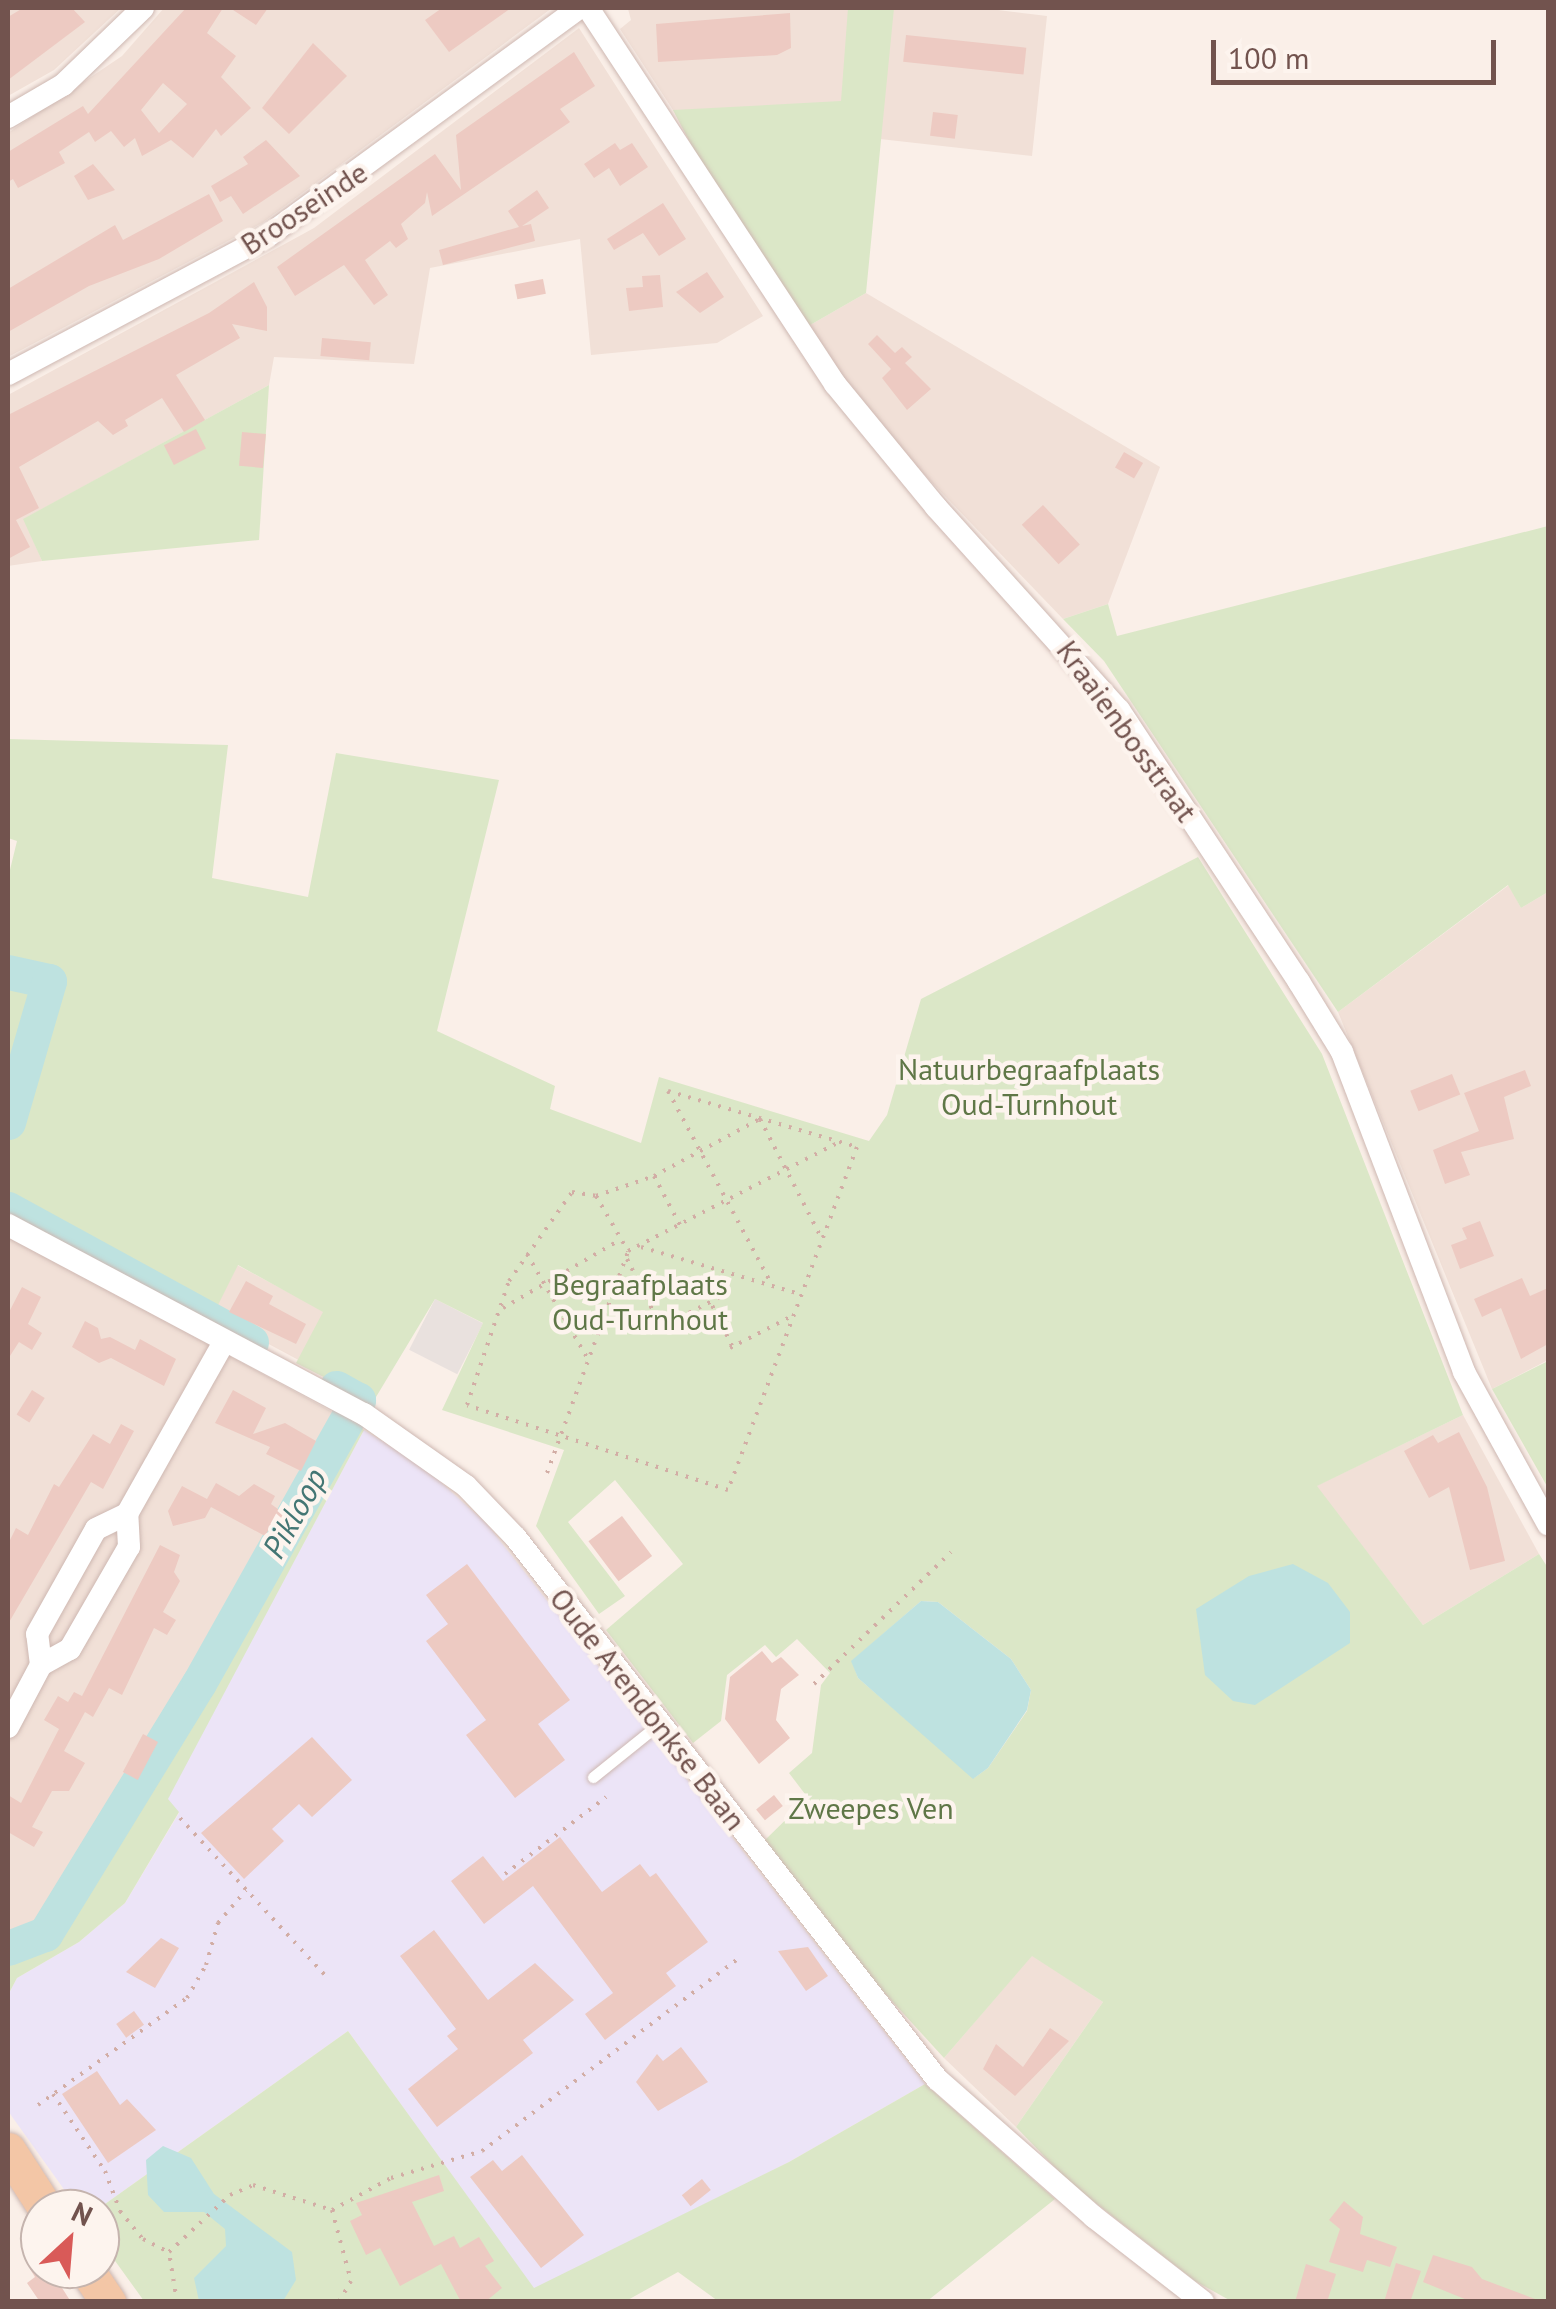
<!DOCTYPE html>
<html>
<head>
<meta charset="utf-8">
<style>
	body { margin:0 }
	#map { position:relative; width:1556px; height:2309px; overflow:hidden; background:#faefe8; font-family:"PT Sans",sans-serif }
	div>[style] { position:absolute }
	[style*='--x'] { left:calc(var(--x)*1px); top:calc(var(--y)*1px); width:calc(var(--w)*1px); rotate:calc(var(--a)*1deg) }
	.residential>* { inset:0; background:#f1e0d7; transform-origin:0 0 }
	.industrial>* { inset:0; background:#e9e1de; transform-origin:0 0 }
	.education>* { inset:0; background:#ece4f7 }
	.green>* { inset:0; background:#dbe7c7 }
	.water>* { inset:0; background:#bee2e0 }
	.river>* { height:35px; margin:-17.5px; padding:0 17.5px; transform-origin:17.5px; border-radius:17.5px; background:#bee2e0 }
	.building>* { inset:0; background:#edcac2; transform-origin:0 0 }
	.path>* { height:4px; margin-top:-2px; transform-origin:0; background:repeating-linear-gradient(90deg,#d2ada5 0 2.5px,transparent 0 10.5px) }
	.roads { filter:drop-shadow(0 0 2px #ceb8b2) drop-shadow(0 0 2px #ceb8b2) }
	.service>* { height:11px; margin:-5.5px; padding:0 5.5px; transform-origin:5.5px; border-radius:5.5px; background:#fff }
	.minor>* { height:22px; margin:-11px; padding:0 11px; transform-origin:11px; border-radius:11px; background:#fff }
	.primary>* { height:35px; margin:-17.5px; padding:0 17.5px; transform-origin:17.5px; border-radius:17.5px; background:#f3c6a6 }
	span { translate:-50% -50%; white-space:nowrap; text-align:center; line-height:1.15; -webkit-text-stroke:9px #fdf4ee; paint-order:stroke }
	.street-label { font-size:30px; color:#72534e }
	.park-label { font-size:30px; color:#5f7747 }
	.water-label { font-size:32px; color:#437674; font-style:italic }
	.frame { position:absolute; inset:0; border:10px solid #72534e; pointer-events:none }
	.north { position:absolute; left:20px; top:2189px; width:100px; height:100px; box-sizing:border-box; background:#fdf4ee; border:2px solid #c5b4ae; border-radius:50%; rotate:26deg; font-size:28px; font-weight:700; line-height:40px; text-align:center; color:#72534e }
	.north::after { content:''; display:block; margin:auto; width:35px; height:45px; background:#d95a58; clip-path:polygon(50% 0,100% 100%,50% 72%,0 100%) }
	.scale { position:absolute; left:1211px; top:40px; width:285px; height:45px; box-sizing:border-box; border:5px solid #72534e; border-top:0; padding-left:12px; font-size:30px; line-height:35px; white-space:nowrap; color:#72534e; -webkit-text-stroke:8px #fdf4ee; paint-order:stroke }
</style>
</head>
<body>
<div id="map">
	<div class="residential">
		<div style="clip-path:polygon(8px 8px,121px 8px,54px 70px,8px 96px)"></div>
		<div style="clip-path:polygon(164px 8px,552px 8px,262px 223px,8px 357px,8px 133px,122px 56px)"></div>
		<div style="clip-path:polygon(639px 8px,982px 8px,1047px 16px,1032px 156px,880px 139px,881px 124px,731px 220px,673px 110px,620px 29px,631px 20px,628px 9px)"></div>
		<div style="clip-path:polygon(579px 28px,763px 316px,717px 343px,591px 355px,580px 239px,430px 268px,414px 364px,274px 357px,269px 385px,24px 519px,42px 561px,8px 566px,8px 395px,314px 228px)"></div>
		<div style="clip-path:polygon(866px 293px,1160px 467px,1108px 604px,1063px 619px,898px 447px,805px 328px)"></div>
		<div style="clip-path:polygon(1509px 885px,1521px 908px,1548px 892px,1548px 1360px,1492px 1389px,1338px 1012px)"></div>
		<div style="clip-path:polygon(8px 1235px,347px 1420px,199px 1683px,45px 1934px,8px 1948px)"></div>
		<div style="left:237px;top:1265px;width:99px;height:55px;rotate:28deg"></div>
		<div style="clip-path:polygon(1463px 1415px,1539px 1554px,1423px 1625px,1316px 1486px)"></div>
		<div style="clip-path:polygon(1032px 1955px,1103px 2002px,1016px 2127px,944px 2058px)"></div>
	</div>
	<div class="industrial">
		<div style="left:435px;top:1299px;width:54px;height:57px;rotate:27deg"></div>
	</div>
	<div class="education">
		<div style="clip-path:polygon(364px 1430px,424px 1467px,487px 1524px,925px 2084px,789px 2162px,534px 2289px,348px 2031px,98px 2209px,78px 2209px,8px 2111px,8px 1995px,17px 1978px,79px 1942px,125px 1903px,179px 1813px,167px 1799px)"></div>
	</div>
	<div class="green">
		<div style="clip-path:polygon(848px 8px,894px 8px,866px 293px,805px 328px,731px 220px,673px 110px,841px 101px)"></div>
		<div style="clip-path:polygon(269px 385px,259px 540px,42px 561px,23px 519px)"></div>
		<div style="clip-path:polygon(1548px 526px,1548px 892px,1521px 908px,1508px 885px,1338px 1012px,1104px 661px,1063px 619px,1108px 604px,1117px 636px)"></div>
		<div style="clip-path:polygon(evenodd,8px 739px,228px 745px,212px 878px,308px 897px,336px 753px,499px 780px,437px 1031px,555px 1086px,550px 1109px,641px 1143px,659px 1077px,869px 1141px,887px 1115px,921px 999px,1198px 857px,1322px 1054px,1463px 1415px,1317px 1486px,1423px 1625px,1539px 1554px,1548px 1568px,1548px 2301px,1231px 2301px,1195px 2281px,1069px 2182px,1016px 2127px,1103px 2002px,1032px 1956px,944px 2058px,859px 1965px,765px 1840px,808px 1798px,789px 1773px,812px 1753px,821px 1685px,830px 1673px,797px 1639px,776px 1657px,765px 1645px,727px 1675px,721px 1721px,693px 1743px,606px 1630px,683px 1564px,615px 1480px,568px 1522px,625px 1596px,599px 1614px,536px 1526px,564px 1450px,442px 1410px,483px 1323px,435px 1299px,373px 1402px,296px 1363px,323px 1312px,238px 1265px,213px 1315px,8px 1200px,8px 878px,17px 841px,8px 838px,8px 739px,921px 1601px,938px 1602px,1011px 1659px,1031px 1690px,1027px 1711px,988px 1768px,974px 1778px,858px 1678px,852px 1661px,921px 1601px)"></div>
		<div style="clip-path:polygon(1548px 1361px,1548px 1360px,1548px 1488px,1492px 1389px)"></div>
		<div style="clip-path:polygon(347px 1420px,364px 1430px,168px 1799px,179px 1812px,125px 1903px,79px 1942px,17px 1978px,8px 1995px,9px 1946px,45px 1934px,199px 1683px)"></div>
		<div style="clip-path:polygon(348px 2031px,534px 2288px,789px 2162px,925px 2084px,1055px 2199px,926px 2302px,718px 2301px,678px 2272px,626px 2301px,144px 2301px,100px 2240px,98px 2209px)"></div>
	</div>
	<div class="water">
		<div style="clip-path:polygon(1293px 1564px,1328px 1583px,1350px 1612px,1350px 1643px,1255px 1705px,1233px 1701px,1205px 1675px,1196px 1609px,1249px 1576px)"></div>
		<div style="clip-path:polygon(921px 1601px,938px 1602px,1011px 1659px,1031px 1690px,1027px 1710px,988px 1768px,973px 1779px,858px 1678px,851px 1661px)"></div>
		<div style="clip-path:polygon(163px 2146px,191px 2158px,214px 2194px,292px 2252px,296px 2280px,283px 2301px,199px 2301px,194px 2278px,226px 2246px,225px 2229px,204px 2212px,164px 2212px,148px 2195px,146px 2160px)"></div>
	</div>
	<div class="river">
		<div style="--x:8;--y:972;--w:42;--a:12.4"></div>
		<div style="--x:49;--y:981;--w:147;--a:106.2"></div>
		<div style="--x:8;--y:1209;--w:277;--a:28.7"></div>
		<div style="--x:8;--y:1948;--w:40;--a:-21"></div>
		<div style="--x:45;--y:1934;--w:294;--a:-58.5"></div>
		<div style="--x:199;--y:1683;--w:325;--a:-60.7"></div>
		<div style="--x:358;--y:1400;--w:25;--a:-151"></div>
	</div>
	<div class="building">
		<div style="clip-path:polygon(23px 8px,72px 8px,85px 22px,8px 80px,8px 17px)"></div>
		<div style="clip-path:polygon(evenodd,186px 8px,223px 8px,207px 33px,236px 56px,221px 77px,251px 108px,221px 136px,216px 129px,193px 158px,171px 140px,142px 156px,135px 138px,124px 147px,111px 131px,95px 142px,89px 132px,59px 152px,65px 163px,18px 188px,13px 179px,8px 182px,8px 152px,83px 106px,88px 114px,186px 8px,163px 83px,187px 104px,159px 133px,141px 110px,163px 83px)"></div>
		<div style="clip-path:polygon(230px 8px,268px 8px,256px 25px)"></div>
		<div style="clip-path:polygon(442px 8px,511px 8px,449px 52px,425px 20px)"></div>
		<div style="clip-path:polygon(790px 13px,791px 48px,777px 55px,658px 62px,656px 24px)"></div>
		<div style="left:906px;top:35px;width:121px;height:27px;rotate:6deg"></div>
		<div style="clip-path:polygon(313px 43px,347px 76px,289px 134px,262px 108px)"></div>
		<div style="clip-path:polygon(574px 52px,595px 86px,560px 109px,570px 122px,432px 216px,427px 192px,425px 203px,401px 224px,408px 239px,396px 248px,390px 241px,365px 260px,388px 295px,374px 305px,344px 265px,295px 296px,277px 267px,435px 154px,461px 190px,456px 135px)"></div>
		<div style="left:933px;top:112px;width:25px;height:24px;rotate:7deg"></div>
		<div style="clip-path:polygon(266px 140px,300px 176px,243px 214px,231px 196px,220px 202px,211px 186px,248px 164px,243px 157px)"></div>
		<div style="clip-path:polygon(615px 143px,620px 150px,632px 143px,648px 167px,620px 186px,609px 168px,594px 178px,584px 164px)"></div>
		<div style="clip-path:polygon(93px 164px,115px 190px,88px 200px,74px 176px)"></div>
		<div style="clip-path:polygon(537px 190px,549px 208px,522px 226px,531px 224px,535px 241px,443px 265px,439px 250px,519px 227px,508px 211px)"></div>
		<div style="clip-path:polygon(209px 194px,223px 221px,159px 259px,89px 286px,8px 332px,8px 289px,115px 225px,123px 240px)"></div>
		<div style="clip-path:polygon(663px 203px,686px 239px,659px 256px,643px 233px,614px 250px,607px 239px)"></div>
		<div style="clip-path:polygon(707px 272px,724px 297px,700px 313px,676px 292px)"></div>
		<div style="clip-path:polygon(660px 275px,663px 307px,629px 311px,626px 288px,643px 287px,642px 276px)"></div>
		<div style="left:543px;top:279px;width:15px;height:29px;rotate:79deg"></div>
		<div style="clip-path:polygon(254px 282px,267px 307px,267px 331px,232px 324px,240px 338px,176px 375px,205px 420px,184px 432px,162px 398px,125px 420px,128px 426px,113px 435px,98px 421px,19px 467px,39px 508px,16px 520px,30px 547px,8px 559px,8px 415px,209px 313px)"></div>
		<div style="clip-path:polygon(877px 335px,895px 353px,902px 347px,912px 357px,905px 363px,931px 389px,907px 410px,882px 378px,891px 369px,868px 344px)"></div>
		<div style="left:322px;top:338px;width:49px;height:18px;rotate:5deg"></div>
		<div style="left:196px;top:429px;width:22px;height:36px;rotate:63deg"></div>
		<div style="left:242px;top:432px;width:24px;height:34px;rotate:5deg"></div>
		<div style="left:1124px;top:452px;width:22px;height:18px;rotate:30deg"></div>
		<div style="left:1043px;top:505px;width:54px;height:29px;rotate:47deg"></div>
		<div style="clip-path:polygon(1525px 1070px,1531px 1086px,1504px 1097px,1514px 1139px,1461px 1152px,1470px 1175px,1445px 1184px,1433px 1150px,1479px 1131px,1464px 1093px)"></div>
		<div style="left:1452px;top:1074px;width:22px;height:45px;rotate:68deg"></div>
		<div style="clip-path:polygon(1480px 1221px,1494px 1256px,1460px 1269px,1451px 1245px,1467px 1239px,1462px 1228px)"></div>
		<div style="clip-path:polygon(1522px 1278px,1530px 1296px,1548px 1288px,1548px 1344px,1521px 1359px,1501px 1308px,1482px 1317px,1474px 1299px)"></div>
		<div style="clip-path:polygon(246px 1281px,273px 1296px,269px 1304px,306px 1324px,296px 1344px,229px 1312px)"></div>
		<div style="clip-path:polygon(22px 1287px,41px 1297px,28px 1324px,42px 1333px,32px 1350px,19px 1342px,8px 1359px,8px 1314px)"></div>
		<div style="clip-path:polygon(85px 1321px,98px 1328px,101px 1339px,110px 1337px,135px 1350px,140px 1339px,176px 1359px,164px 1386px,111px 1358px,99px 1363px,72px 1347px)"></div>
		<div style="left:32px;top:1390px;width:15px;height:29px;rotate:32deg"></div>
		<div style="clip-path:polygon(233px 1390px,266px 1408px,253px 1434px,285px 1423px,316px 1441px,301px 1471px,266px 1454px,270px 1447px,215px 1423px)"></div>
		<div style="clip-path:polygon(121px 1424px,134px 1431px,103px 1489px,91px 1482px,8px 1624px,8px 1544px,16px 1528px,28px 1535px,54px 1484px,59px 1487px,93px 1434px,110px 1444px)"></div>
		<div style="clip-path:polygon(1459px 1432px,1487px 1487px,1505px 1561px,1470px 1570px,1449px 1487px,1429px 1498px,1404px 1451px,1433px 1435px,1438px 1443px)"></div>
		<div style="clip-path:polygon(216px 1483px,239px 1496px,254px 1484px,275px 1496px,271px 1504px,286px 1515px,278px 1528px,272px 1524px,265px 1536px,211px 1507px,205px 1518px,173px 1526px,168px 1511px,182px 1486px,207px 1499px)"></div>
		<div style="left:622px;top:1516px;width:50px;height:42px;rotate:53deg"></div>
		<div style="clip-path:polygon(160px 1545px,180px 1555px,174px 1572px,180px 1581px,163px 1612px,176px 1620px,167px 1635px,154px 1628px,122px 1695px,109px 1688px,93px 1717px,85px 1712px,64px 1751px,85px 1763px,69px 1791px,52px 1791px,32px 1827px,43px 1832px,34px 1847px,8px 1832px,8px 1795px,21px 1803px,59px 1729px,44px 1720px,58px 1696px,68px 1702px,74px 1692px,82px 1696px)"></div>
		<div style="clip-path:polygon(467px 1564px,570px 1700px,538px 1724px,565px 1760px,515px 1798px,466px 1735px,486px 1720px,426px 1641px,448px 1624px,426px 1595px)"></div>
		<div style="clip-path:polygon(762px 1651px,772px 1663px,781px 1657px,799px 1675px,781px 1689px,776px 1720px,790px 1738px,759px 1764px,725px 1719px,730px 1677px)"></div>
		<div style="left:143px;top:1734px;width:17px;height:43px;rotate:28deg"></div>
		<div style="clip-path:polygon(312px 1737px,352px 1780px,312px 1817px,299px 1804px,272px 1829px,284px 1841px,244px 1879px,201px 1833px)"></div>
		<div style="left:774px;top:1795px;width:14px;height:23px;rotate:51deg"></div>
		<div style="clip-path:polygon(560px 1837px,602px 1892px,640px 1864px,650px 1877px,656px 1873px,708px 1942px,666px 1973px,676px 1986px,605px 2040px,585px 2014px,613px 1993px,533px 1886px,484px 1924px,451px 1881px,483px 1856px,503px 1881px)"></div>
		<div style="clip-path:polygon(434px 1930px,488px 2000px,535px 1963px,574px 2000px,523px 2040px,533px 2053px,437px 2127px,408px 2089px,458px 2049px,447px 2036px,456px 2029px,400px 1956px)"></div>
		<div style="clip-path:polygon(161px 1938px,179px 1948px,155px 1988px,126px 1972px)"></div>
		<div style="clip-path:polygon(808px 1947px,828px 1976px,806px 1991px,778px 1951px)"></div>
		<div style="left:134px;top:2011px;width:17px;height:22px;rotate:54deg"></div>
		<div style="clip-path:polygon(1050px 2028px,1069px 2041px,1015px 2096px,983px 2069px,996px 2044px,1023px 2067px)"></div>
		<div style="clip-path:polygon(681px 2047px,708px 2082px,658px 2111px,636px 2082px,657px 2054px,663px 2061px)"></div>
		<div style="clip-path:polygon(97px 2071px,120px 2105px,127px 2099px,156px 2130px,108px 2163px,62px 2094px)"></div>
		<div style="clip-path:polygon(522px 2155px,584px 2235px,541px 2268px,470px 2177px,493px 2160px,502px 2171px)"></div>
		<div style="clip-path:polygon(439px 2175px,444px 2191px,412px 2202px,434px 2246px,454px 2236px,460px 2248px,479px 2237px,494px 2261px,485px 2266px,502px 2288px,485px 2302px,461px 2302px,441px 2264px,400px 2286px,380px 2248px,366px 2255px,350px 2221px,362px 2215px,356px 2203px)"></div>
		<div style="left:702px;top:2179px;width:14px;height:26px;rotate:51deg"></div>
		<div style="clip-path:polygon(1344px 2201px,1363px 2217px,1360px 2234px,1397px 2247px,1390px 2267px,1367px 2260px,1363px 2272px,1329px 2262px,1340px 2229px,1329px 2220px)"></div>
		<div style="clip-path:polygon(1433px 2255px,1472px 2267px,1482px 2279px,1543px 2302px,1472px 2302px,1423px 2282px)"></div>
		<div style="clip-path:polygon(1396px 2263px,1421px 2271px,1410px 2302px,1384px 2302px)"></div>
		<div style="clip-path:polygon(1306px 2264px,1336px 2274px,1327px 2302px,1295px 2302px)"></div>
		<div style="clip-path:polygon(30px 2269px,50px 2269px,71px 2302px,40px 2302px,27px 2283px,35px 2277px)"></div>
	</div>
	<div class="path">
		<div style="--x:668;--y:1091;--w:197;--a:16.5"></div>
		<div style="--x:857;--y:1147;--w:366;--a:110.6"></div>
		<div style="--x:728;--y:1490;--w:274;--a:-162"></div>
		<div style="--x:467;--y:1405;--w:131;--a:-71.3"></div>
		<div style="--x:509;--y:1281;--w:109;--a:-54.7"></div>
		<div style="--x:572;--y:1192;--w:24;--a:9"></div>
		<div style="--x:596;--y:1196;--w:61;--a:-19"></div>
		<div style="--x:654;--y:1176;--w:120;--a:-28.3"></div>
		<div style="--x:760;--y:1119;--w:135;--a:62.7"></div>
		<div style="--x:668;--y:1091;--w:220;--a:61.8"></div>
		<div style="--x:654;--y:1176;--w:58;--a:62.1"></div>
		<div style="--x:596;--y:1196;--w:64;--a:59.8"></div>
		<div style="--x:641;--y:1247;--w:166;--a:16.5"></div>
		<div style="--x:628;--y:1251;--w:240;--a:-27.3"></div>
		<div style="--x:527;--y:1254;--w:124;--a:59.9"></div>
		<div style="--x:627;--y:1259;--w:76;--a:63.4"></div>
		<div style="--x:661;--y:1327;--w:75;--a:-26.9"></div>
		<div style="--x:703;--y:1287;--w:66;--a:63.8"></div>
		<div style="--x:503;--y:1308;--w:135;--a:-30.2"></div>
		<div style="--x:730;--y:1348;--w:68;--a:-27.3"></div>
		<div style="--x:547;--y:1473;--w:235;--a:-69.9"></div>
		<div style="--x:814;--y:1684;--w:190;--a:-43.9"></div>
		<div style="--x:180;--y:1818;--w:215;--a:47.3"></div>
		<div style="--x:505;--y:1874;--w:127;--a:-37.3"></div>
		<div style="--x:53;--y:2094;--w:93;--a:56"></div>
		<div style="--x:105;--y:2171;--w:43;--a:69.4"></div>
		<div style="--x:120;--y:2211;--w:36;--a:51"></div>
		<div style="--x:143;--y:2239;--w:28;--a:27"></div>
		<div style="--x:38;--y:2105;--w:183;--a:-35.7"></div>
		<div style="--x:187;--y:1998;--w:38;--a:-60"></div>
		<div style="--x:206;--y:1965;--w:44;--a:-74.1"></div>
		<div style="--x:218;--y:1923;--w:43;--a:-49.7"></div>
		<div style="--x:332;--y:2210;--w:67;--a:-28.5"></div>
		<div style="--x:391;--y:2178;--w:95;--a:-16.5"></div>
		<div style="--x:482;--y:2151;--w:323;--a:-36.9"></div>
		<div style="--x:963;--y:2300;--w:2;--a:63"></div>
		<div style="--x:177;--y:2302;--w:51;--a:-99.1"></div>
		<div style="--x:169;--y:2252;--w:83;--a:-43.1"></div>
		<div style="--x:230;--y:2195;--w:25;--a:-23"></div>
		<div style="--x:253;--y:2185;--w:83;--a:17.6"></div>
		<div style="--x:332;--y:2210;--w:73;--a:75"></div>
		<div style="--x:351;--y:2281;--w:24;--a:120"></div>
		<div style="--x:643;--y:2302;--w:39;--a:0"></div>
	</div>
	<div class="roads">
		<div class="service">
			<div style="--x:593;--y:1777;--w:85;--a:-38.8"></div>
		</div>
		<div class="minor">
			<div style="--x:588;--y:8;--w:450;--a:56.7"></div>
			<div style="--x:835;--y:384;--w:159;--a:50.6"></div>
			<div style="--x:936;--y:507;--w:273;--a:48"></div>
			<div style="--x:1119;--y:710;--w:326;--a:56.5"></div>
			<div style="--x:1299;--y:982;--w:82;--a:58.4"></div>
			<div style="--x:1342;--y:1052;--w:342;--a:69.1"></div>
			<div style="--x:1464;--y:1372;--w:174;--a:61.1"></div>
			<div style="--x:8;--y:117;--w:64;--a:-30.2"></div>
			<div style="--x:63;--y:85;--w:111;--a:-43.9"></div>
			<div style="--x:8;--y:374;--w:296;--a:-28"></div>
			<div style="--x:269;--y:235;--w:384;--a:-36.2"></div>
			<div style="--x:8;--y:1225;--w:403;--a:28"></div>
			<div style="--x:364;--y:1414;--w:125;--a:35.2"></div>
			<div style="--x:466;--y:1486;--w:72;--a:46.1"></div>
			<div style="--x:516;--y:1538;--w:686;--a:52.11"></div>
			<div style="--x:937;--y:2079;--w:209;--a:41.3"></div>
			<div style="--x:1094;--y:2217;--w:138;--a:37.9"></div>
			<div style="--x:41;--y:1665;--w:33;--a:-29"></div>
			<div style="--x:70;--y:1649;--w:118;--a:-60"></div>
			<div style="--x:129;--y:1547;--w:33;--a:-93"></div>
			<div style="--x:8;--y:1727;--w:70;--a:-62"></div>
			<div style="--x:41;--y:1665;--w:31;--a:-97"></div>
			<div style="--x:37;--y:1634;--w:120;--a:-60.7"></div>
			<div style="--x:96;--y:1529;--w:34;--a:-26"></div>
			<div style="--x:127;--y:1514;--w:197;--a:-60.6"></div>
		</div>
		<div class="primary">
			<div style="--x:8;--y:2150;--w:70;--a:57.2"></div>
			<div style="--x:86;--y:2269;--w:40;--a:56"></div>
		</div>
	</div>
	<div class="street-label">
		<span style="left:304px;top:208px;rotate:-33deg">Brooseinde</span>
		<span style="left:1127px;top:731px;rotate:54deg">Kraaienbosstraat</span>
		<span style="left:648px;top:1709px;rotate:52deg">Oude Arendonkse Baan</span>
	</div>
	<div class="park-label">
		<span style="left:1029px;top:1086px">Natuurbegraafplaats<br>Oud-Turnhout</span>
		<span style="left:640px;top:1301px">Begraafplaats<br>Oud-Turnhout</span>
		<span style="left:871px;top:1808px">Zweepes Ven</span>
	</div>
	<div class="water-label">
		<span style="left:294px;top:1513px;rotate:-61deg">Pikloop</span>
	</div>
	<div class="frame"></div>
	<div class="north">N</div>
	<div class="scale">100 m</div>
</div>
</body>
</html>
